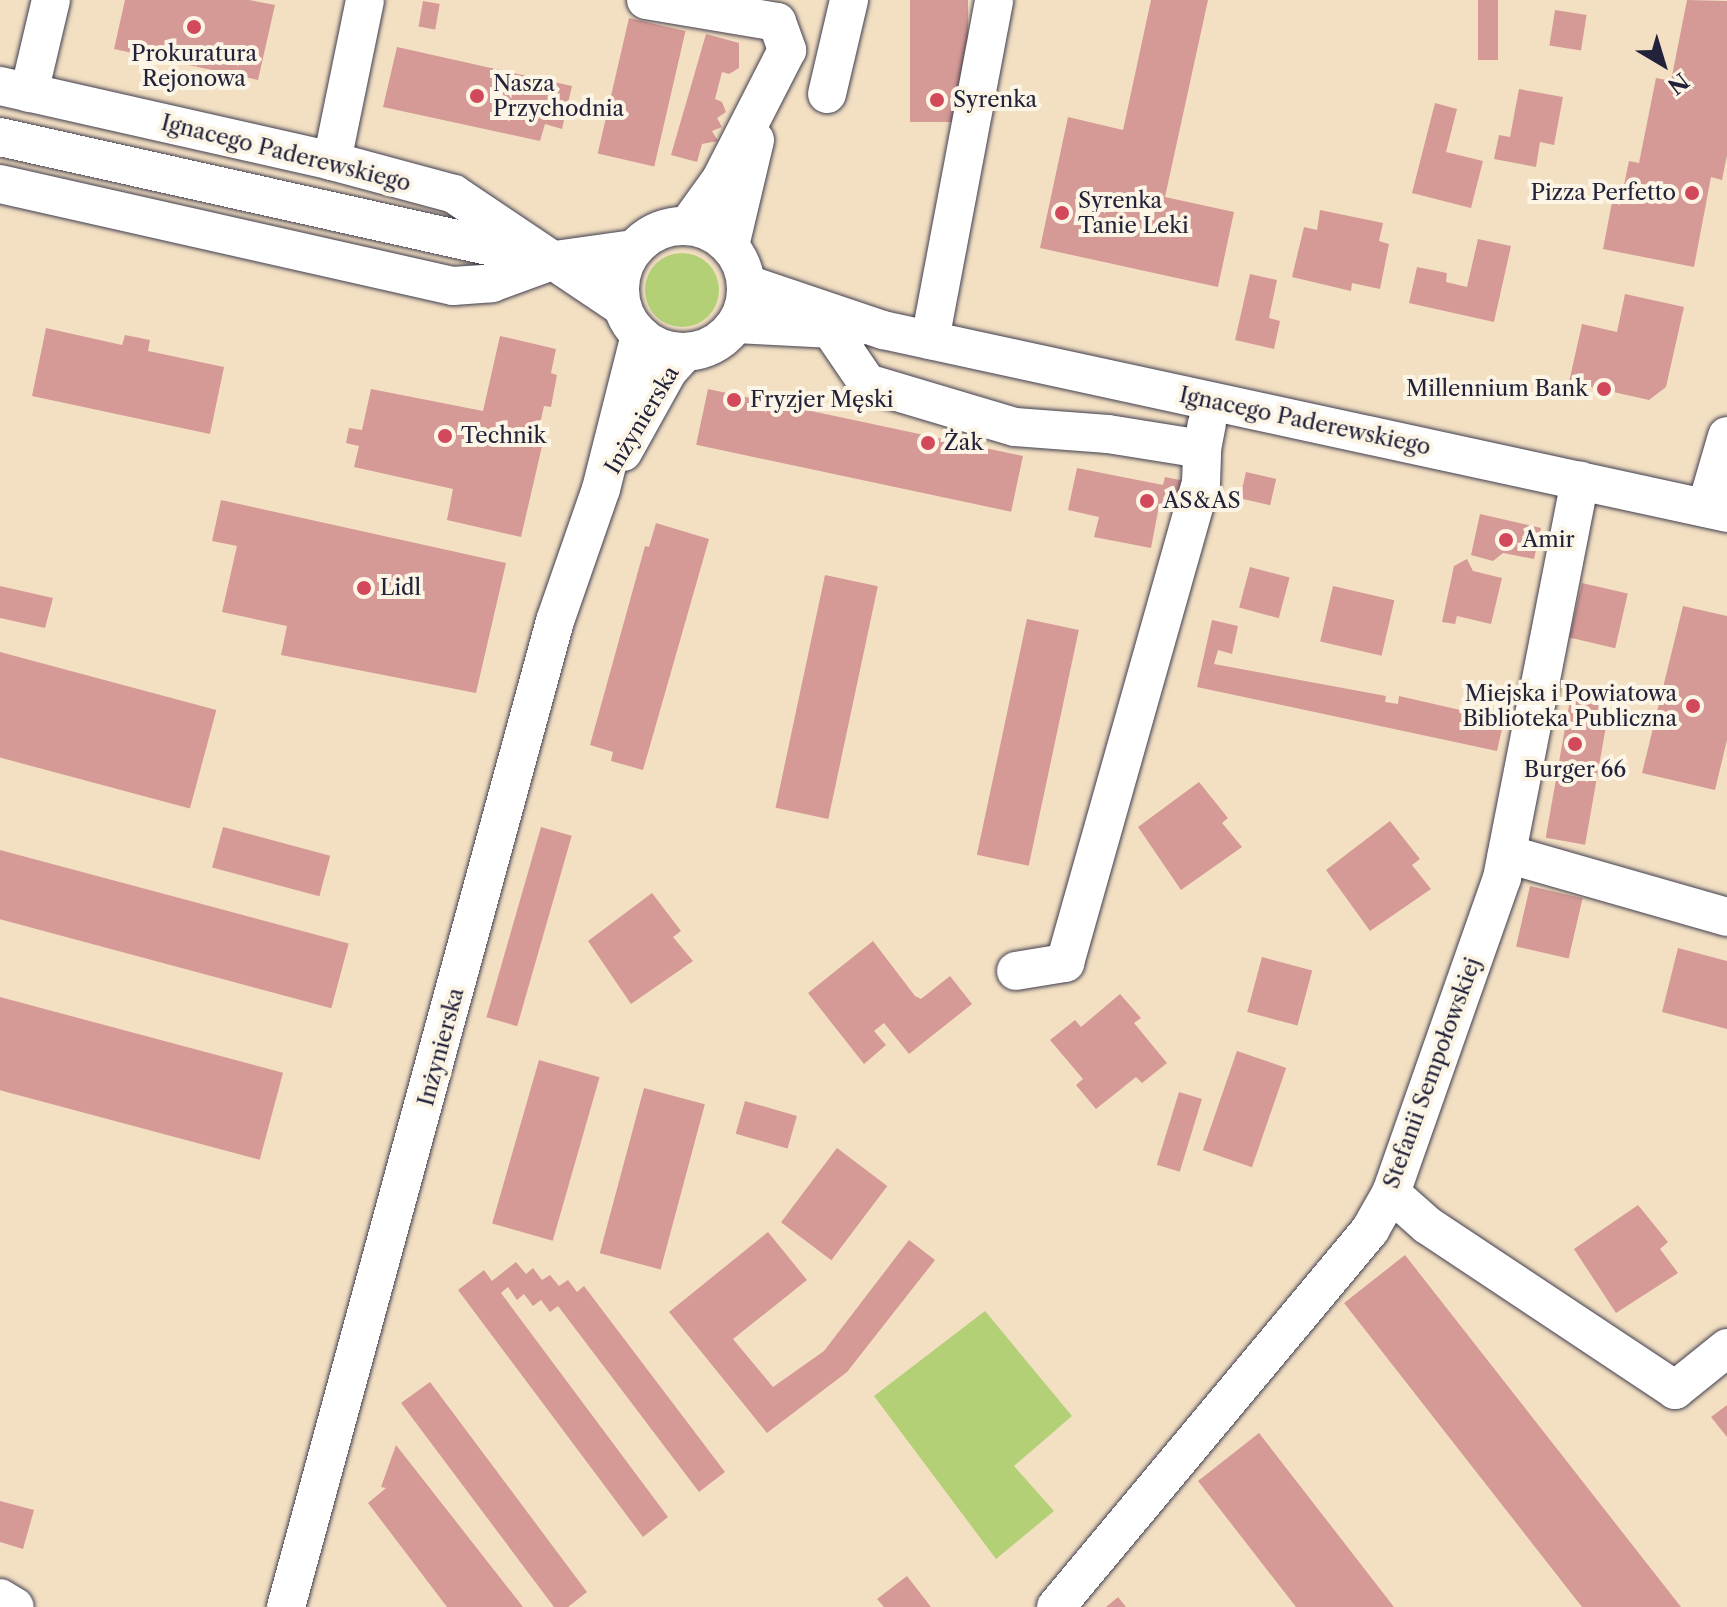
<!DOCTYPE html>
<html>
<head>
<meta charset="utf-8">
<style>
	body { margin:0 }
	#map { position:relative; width:1727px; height:1607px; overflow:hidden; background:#f3e0c3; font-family:"Libre Caslon Text",serif }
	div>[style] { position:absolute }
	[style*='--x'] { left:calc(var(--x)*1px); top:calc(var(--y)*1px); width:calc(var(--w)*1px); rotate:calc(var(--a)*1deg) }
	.green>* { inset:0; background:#b3d077 }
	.round { border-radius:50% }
	.building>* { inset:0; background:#d59a96; transform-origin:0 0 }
	.roads { filter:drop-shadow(0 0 2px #413e4f) drop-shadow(0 0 2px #413e4f) }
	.minor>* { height:38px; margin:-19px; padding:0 19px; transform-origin:19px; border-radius:19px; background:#fff }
	.minor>.ring { margin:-19px; padding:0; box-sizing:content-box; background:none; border:38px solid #fff; border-radius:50% }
	.dots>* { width:22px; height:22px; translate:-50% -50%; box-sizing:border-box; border:4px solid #fcf5e5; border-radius:50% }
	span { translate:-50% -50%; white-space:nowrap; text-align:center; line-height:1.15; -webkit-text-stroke:8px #fcf5e5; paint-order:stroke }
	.poi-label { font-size:22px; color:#22223b }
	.left { translate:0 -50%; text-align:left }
	.right { translate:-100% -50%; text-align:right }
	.street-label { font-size:22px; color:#22223b }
	.north { position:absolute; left:1623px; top:24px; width:80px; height:80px; -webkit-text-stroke:6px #fcf5e5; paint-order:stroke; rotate:142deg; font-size:22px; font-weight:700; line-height:32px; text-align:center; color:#22223b }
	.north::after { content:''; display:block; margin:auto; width:28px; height:36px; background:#22223b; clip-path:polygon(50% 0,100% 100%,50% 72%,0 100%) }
</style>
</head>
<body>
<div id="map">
	<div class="green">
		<div class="round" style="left:645px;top:253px;width:74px;height:74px"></div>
		<div style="clip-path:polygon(985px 1311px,1072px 1416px,1014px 1466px,1054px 1511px,996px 1559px,874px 1396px)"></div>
	</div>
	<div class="building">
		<div style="clip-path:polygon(125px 0,249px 0,275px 5px,258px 80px,114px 49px)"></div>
		<div style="left:910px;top:0;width:58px;height:122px"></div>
		<div style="clip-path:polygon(1151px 0,1208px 0,1165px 197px,1234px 212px,1218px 287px,1040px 248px,1068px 117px,1123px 130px)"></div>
		<div style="left:1478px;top:0;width:20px;height:60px"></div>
		<div style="clip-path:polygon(1687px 0,1727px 1px,1727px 155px,1722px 180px,1711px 177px,1694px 267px,1603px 249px,1612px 202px,1620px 204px,1629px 161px,1639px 163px,1656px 78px,1671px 81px)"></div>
		<div style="left:423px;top:1px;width:17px;height:26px;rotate:10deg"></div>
		<div style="left:1555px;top:10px;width:32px;height:36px;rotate:9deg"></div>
		<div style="left:629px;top:18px;width:58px;height:139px;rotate:13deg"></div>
		<div style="clip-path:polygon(706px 34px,739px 43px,739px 68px,729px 74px,722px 72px,715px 99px,722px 102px,726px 112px,717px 118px,722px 127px,712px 131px,718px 141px,702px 144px,697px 162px,671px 155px)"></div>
		<div style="clip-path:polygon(397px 47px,572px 86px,562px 129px,545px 124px,540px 141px,383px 107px)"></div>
		<div style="clip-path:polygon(1519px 89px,1563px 97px,1554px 145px,1540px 142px,1536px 167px,1494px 159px,1499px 135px,1510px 137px)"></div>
		<div style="clip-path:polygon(1435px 103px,1457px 109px,1446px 152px,1483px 161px,1471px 208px,1412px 193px)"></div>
		<div style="clip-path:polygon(1320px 210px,1383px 223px,1379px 241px,1389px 244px,1380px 289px,1352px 283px,1351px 291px,1292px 277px,1304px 227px,1317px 230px)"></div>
		<div style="clip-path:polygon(1478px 239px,1511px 246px,1494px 322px,1409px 303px,1417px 267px,1447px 273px,1446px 282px,1467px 287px)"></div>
		<div style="clip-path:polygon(1250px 274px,1277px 280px,1269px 318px,1280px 321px,1274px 349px,1235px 340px)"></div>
		<div style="clip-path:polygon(1625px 294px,1684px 307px,1666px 387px,1649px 400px,1569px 382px,1582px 324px,1617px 332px)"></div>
		<div style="clip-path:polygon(46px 328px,122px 345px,125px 335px,150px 340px,148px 351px,224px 367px,210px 434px,32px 396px)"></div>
		<div style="clip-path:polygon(500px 336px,556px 349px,551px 373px,557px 375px,551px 407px,544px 406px,539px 428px,546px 429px,521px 537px,447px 520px,453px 489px,354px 467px,359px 446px,346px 443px,349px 428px,362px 430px,371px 389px,483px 411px)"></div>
		<div style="left:708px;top:389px;width:322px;height:57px;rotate:12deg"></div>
		<div style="clip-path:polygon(1077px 468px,1163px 485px,1165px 477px,1190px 482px,1185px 512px,1159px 506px,1151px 548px,1094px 537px,1099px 517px,1068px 510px)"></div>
		<div style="left:1246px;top:472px;width:31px;height:27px;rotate:13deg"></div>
		<div style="clip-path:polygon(221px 500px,506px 563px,476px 693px,281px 655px,287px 626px,222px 612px,237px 546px,212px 541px)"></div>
		<div style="clip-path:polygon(1480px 514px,1541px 528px,1534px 559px,1503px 553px,1493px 561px,1471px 555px)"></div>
		<div style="clip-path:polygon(656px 523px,709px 539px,643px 770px,611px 761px,613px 752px,590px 745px,645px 546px,649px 547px)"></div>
		<div style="clip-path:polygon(1467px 559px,1473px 571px,1502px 578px,1491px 624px,1457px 616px,1455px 624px,1442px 622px,1454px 566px)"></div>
		<div style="left:1250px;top:567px;width:41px;height:42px;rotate:15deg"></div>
		<div style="left:825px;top:575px;width:54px;height:238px;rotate:12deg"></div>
		<div style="left:1582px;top:583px;width:47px;height:56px;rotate:13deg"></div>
		<div style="clip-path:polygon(0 586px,53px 598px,45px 628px,0 618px)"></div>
		<div style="left:1333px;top:586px;width:63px;height:57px;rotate:13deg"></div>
		<div style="clip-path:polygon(1683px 606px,1727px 616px,1727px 740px,1715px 790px,1642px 773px)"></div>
		<div style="left:1027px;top:619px;width:53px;height:241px;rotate:12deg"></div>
		<div style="clip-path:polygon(1212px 620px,1238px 626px,1232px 654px,1218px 650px,1214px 664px,1386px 696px,1385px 702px,1398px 704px,1399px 696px,1504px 720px,1497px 751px,1197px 687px)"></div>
		<div style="left:0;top:652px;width:224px;height:102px;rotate:15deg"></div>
		<div style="left:1570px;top:700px;width:40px;height:140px;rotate:10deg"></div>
		<div style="clip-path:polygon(1199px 782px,1228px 818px,1222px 823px,1242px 847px,1181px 890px,1138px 827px)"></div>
		<div style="clip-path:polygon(1390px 821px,1420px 859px,1412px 865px,1431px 889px,1370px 931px,1326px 870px)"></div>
		<div style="left:223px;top:827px;width:111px;height:42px;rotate:15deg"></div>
		<div style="left:541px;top:827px;width:32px;height:198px;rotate:16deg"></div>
		<div style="left:0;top:850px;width:361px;height:67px;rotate:15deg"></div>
		<div style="left:1530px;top:886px;width:54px;height:62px;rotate:13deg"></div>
		<div style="clip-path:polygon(652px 893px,681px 931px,673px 937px,693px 961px,631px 1004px,588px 941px)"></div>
		<div style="clip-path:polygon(873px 941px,915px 996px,921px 999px,950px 976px,972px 1004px,909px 1054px,884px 1023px,874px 1031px,886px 1045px,864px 1064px,808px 993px)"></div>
		<div style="clip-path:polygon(1678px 948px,1727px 961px,1727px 1029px,1662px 1012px)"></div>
		<div style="left:1262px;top:957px;width:52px;height:57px;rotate:15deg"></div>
		<div style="clip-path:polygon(1120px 994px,1141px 1018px,1134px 1023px,1167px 1063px,1142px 1083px,1136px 1077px,1096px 1109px,1076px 1085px,1083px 1079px,1050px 1040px,1075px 1020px,1081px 1027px)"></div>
		<div style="left:0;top:997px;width:293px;height:90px;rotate:15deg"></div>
		<div style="left:1237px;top:1051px;width:52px;height:105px;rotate:19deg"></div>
		<div style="left:539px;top:1060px;width:63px;height:170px;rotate:16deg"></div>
		<div style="left:644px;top:1088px;width:63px;height:171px;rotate:15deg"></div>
		<div style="left:1179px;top:1092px;width:24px;height:76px;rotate:17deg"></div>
		<div style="left:745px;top:1101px;width:54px;height:34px;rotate:16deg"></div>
		<div style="left:837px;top:1148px;width:63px;height:93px;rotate:37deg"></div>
		<div style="clip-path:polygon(1638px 1205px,1668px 1242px,1660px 1249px,1678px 1273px,1616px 1313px,1574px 1249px)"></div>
		<div style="clip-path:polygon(768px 1232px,807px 1280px,733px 1339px,773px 1387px,824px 1351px,909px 1240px,935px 1260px,847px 1372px,767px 1433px,669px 1312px)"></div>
		<div style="clip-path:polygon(1405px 1255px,1681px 1607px,1582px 1607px,1344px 1303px)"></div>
		<div style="clip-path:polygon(516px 1262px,526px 1274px,533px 1268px,542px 1280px,550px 1275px,559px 1286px,568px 1280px,577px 1292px,584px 1286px,725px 1472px,699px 1492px,558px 1306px,550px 1312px,541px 1300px,533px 1306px,524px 1294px,517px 1300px,508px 1287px,501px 1293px,668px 1517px,643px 1537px,458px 1290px,484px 1270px,492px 1281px)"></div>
		<div style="clip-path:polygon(430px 1382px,587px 1592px,568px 1607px,554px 1607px,401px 1403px)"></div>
		<div style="clip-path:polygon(1727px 1405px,1727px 1437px,1711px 1417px)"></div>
		<div style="clip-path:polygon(1259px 1433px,1394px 1607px,1296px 1607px,1198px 1481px)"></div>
		<div style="clip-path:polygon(396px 1445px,523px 1607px,447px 1607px,368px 1503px,386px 1488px,381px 1487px)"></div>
		<div style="clip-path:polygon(0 1501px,34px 1510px,23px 1549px,0 1542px)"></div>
		<div style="clip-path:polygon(907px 1576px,931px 1607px,884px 1607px,877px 1599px)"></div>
		<div style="clip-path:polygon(1118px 1597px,1126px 1607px,1106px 1607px)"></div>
	</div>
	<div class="roads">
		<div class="minor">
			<div style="--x:646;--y:0;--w:133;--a:9.5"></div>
			<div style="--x:777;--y:22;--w:30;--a:70"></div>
			<div style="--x:787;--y:50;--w:145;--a:117.1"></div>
			<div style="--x:721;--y:179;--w:57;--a:125.7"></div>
			<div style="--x:0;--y:86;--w:340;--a:12.7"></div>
			<div style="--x:332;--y:161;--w:126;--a:15.1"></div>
			<div style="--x:454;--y:194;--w:202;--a:33.9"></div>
			<div style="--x:29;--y:93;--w:96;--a:-76.7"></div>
			<div style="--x:827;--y:94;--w:97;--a:-76.8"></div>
			<div style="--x:0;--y:137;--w:546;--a:12.59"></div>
			<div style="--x:332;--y:161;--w:164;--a:-78.4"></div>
			<div style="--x:0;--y:184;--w:464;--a:12.7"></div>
			<div style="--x:453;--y:286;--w:39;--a:-4"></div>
			<div style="--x:492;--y:283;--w:67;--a:-20.1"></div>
			<div style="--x:555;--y:260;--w:79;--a:-8"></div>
			<div class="ring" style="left:620px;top:226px;width:88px;height:88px"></div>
			<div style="--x:730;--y:246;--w:109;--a:-76.7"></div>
			<div style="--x:747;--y:284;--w:144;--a:18.7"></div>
			<div style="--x:883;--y:330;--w:864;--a:12.23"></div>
			<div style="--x:736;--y:324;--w:116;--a:3"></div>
			<div style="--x:831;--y:330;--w:64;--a:55.8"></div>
			<div style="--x:867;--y:383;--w:154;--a:16.6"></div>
			<div style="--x:1015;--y:427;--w:93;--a:4.3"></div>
			<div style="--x:1108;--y:434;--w:95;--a:9.1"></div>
			<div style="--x:1202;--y:449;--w:26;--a:-79"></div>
			<div style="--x:930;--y:340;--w:346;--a:-79.3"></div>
			<div style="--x:623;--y:452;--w:93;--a:-60.9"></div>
			<div style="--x:668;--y:371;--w:25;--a:-48"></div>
			<div style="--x:1706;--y:508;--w:75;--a:-73.7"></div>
			<div style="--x:1507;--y:854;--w:229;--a:16"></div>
			<div style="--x:1016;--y:971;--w:50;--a:-9.3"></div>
			<div style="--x:1065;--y:963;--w:499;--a:-74.2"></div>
			<div style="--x:1201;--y:483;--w:34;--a:-88"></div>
			<div style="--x:1391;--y:1193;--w:48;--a:41.6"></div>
			<div style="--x:1427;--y:1225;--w:298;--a:33.6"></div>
			<div style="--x:1675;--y:1390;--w:67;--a:-38.9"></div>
			<div style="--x:0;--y:1598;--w:17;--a:31"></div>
			<div style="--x:286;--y:1607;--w:1022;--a:-74.74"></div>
			<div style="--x:555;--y:621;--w:140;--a:-70.8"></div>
			<div style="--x:601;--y:489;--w:159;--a:-75.8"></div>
			<div style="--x:1056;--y:1607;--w:491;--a:-50.2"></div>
			<div style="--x:1370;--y:1230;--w:43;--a:-60.4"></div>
			<div style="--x:1391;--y:1193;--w:334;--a:-70.6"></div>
			<div style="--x:1502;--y:878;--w:405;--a:-78.9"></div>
		</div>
	</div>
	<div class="dots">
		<div style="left:194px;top:27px;background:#d1495b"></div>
		<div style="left:477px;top:96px;background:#d1495b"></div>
		<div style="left:937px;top:100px;background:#d1495b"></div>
		<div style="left:1692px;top:193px;background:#d1495b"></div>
		<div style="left:1062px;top:213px;background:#d1495b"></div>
		<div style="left:1604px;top:389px;background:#d1495b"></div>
		<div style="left:734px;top:400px;background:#d1495b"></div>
		<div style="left:445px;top:436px;background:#d1495b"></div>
		<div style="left:928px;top:443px;background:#d1495b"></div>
		<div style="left:1147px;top:501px;background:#d1495b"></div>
		<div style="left:1506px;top:540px;background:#d1495b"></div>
		<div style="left:364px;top:588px;background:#d1495b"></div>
		<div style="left:1693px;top:706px;background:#d1495b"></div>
		<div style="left:1575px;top:744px;background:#d1495b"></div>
	</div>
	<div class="poi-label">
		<span style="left:194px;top:66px">Prokuratura<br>Rejonowa</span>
		<span class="left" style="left:493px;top:96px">Nasza<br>Przychodnia</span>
		<span class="left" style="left:953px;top:100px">Syrenka</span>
		<span class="right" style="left:1676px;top:193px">Pizza Perfetto</span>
		<span class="left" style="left:1078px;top:213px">Syrenka<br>Tanie Leki</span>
		<span class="right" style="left:1588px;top:389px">Millennium Bank</span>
		<span class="left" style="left:750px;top:400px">Fryzjer Męski</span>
		<span class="left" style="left:461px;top:436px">Technik</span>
		<span class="left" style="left:944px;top:443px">Żak</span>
		<span class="left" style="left:1163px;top:501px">AS&amp;AS</span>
		<span class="left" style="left:1522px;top:540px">Amir</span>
		<span class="left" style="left:380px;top:588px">Lidl</span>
		<span class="right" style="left:1677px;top:706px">Miejska i Powiatowa<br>Biblioteka Publiczna</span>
		<span style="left:1575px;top:770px">Burger 66</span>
	</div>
	<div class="street-label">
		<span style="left:286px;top:153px;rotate:14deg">Ignacego Paderewskiego</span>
		<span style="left:642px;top:420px;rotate:-59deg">Inżynierska</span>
		<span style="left:1305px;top:421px;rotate:12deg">Ignacego Paderewskiego</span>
		<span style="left:441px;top:1047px;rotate:-75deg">Inżynierska</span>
		<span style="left:1432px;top:1073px;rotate:-70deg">Stefanii Sempołowskiej</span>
	</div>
	<div class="north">N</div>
</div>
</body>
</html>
